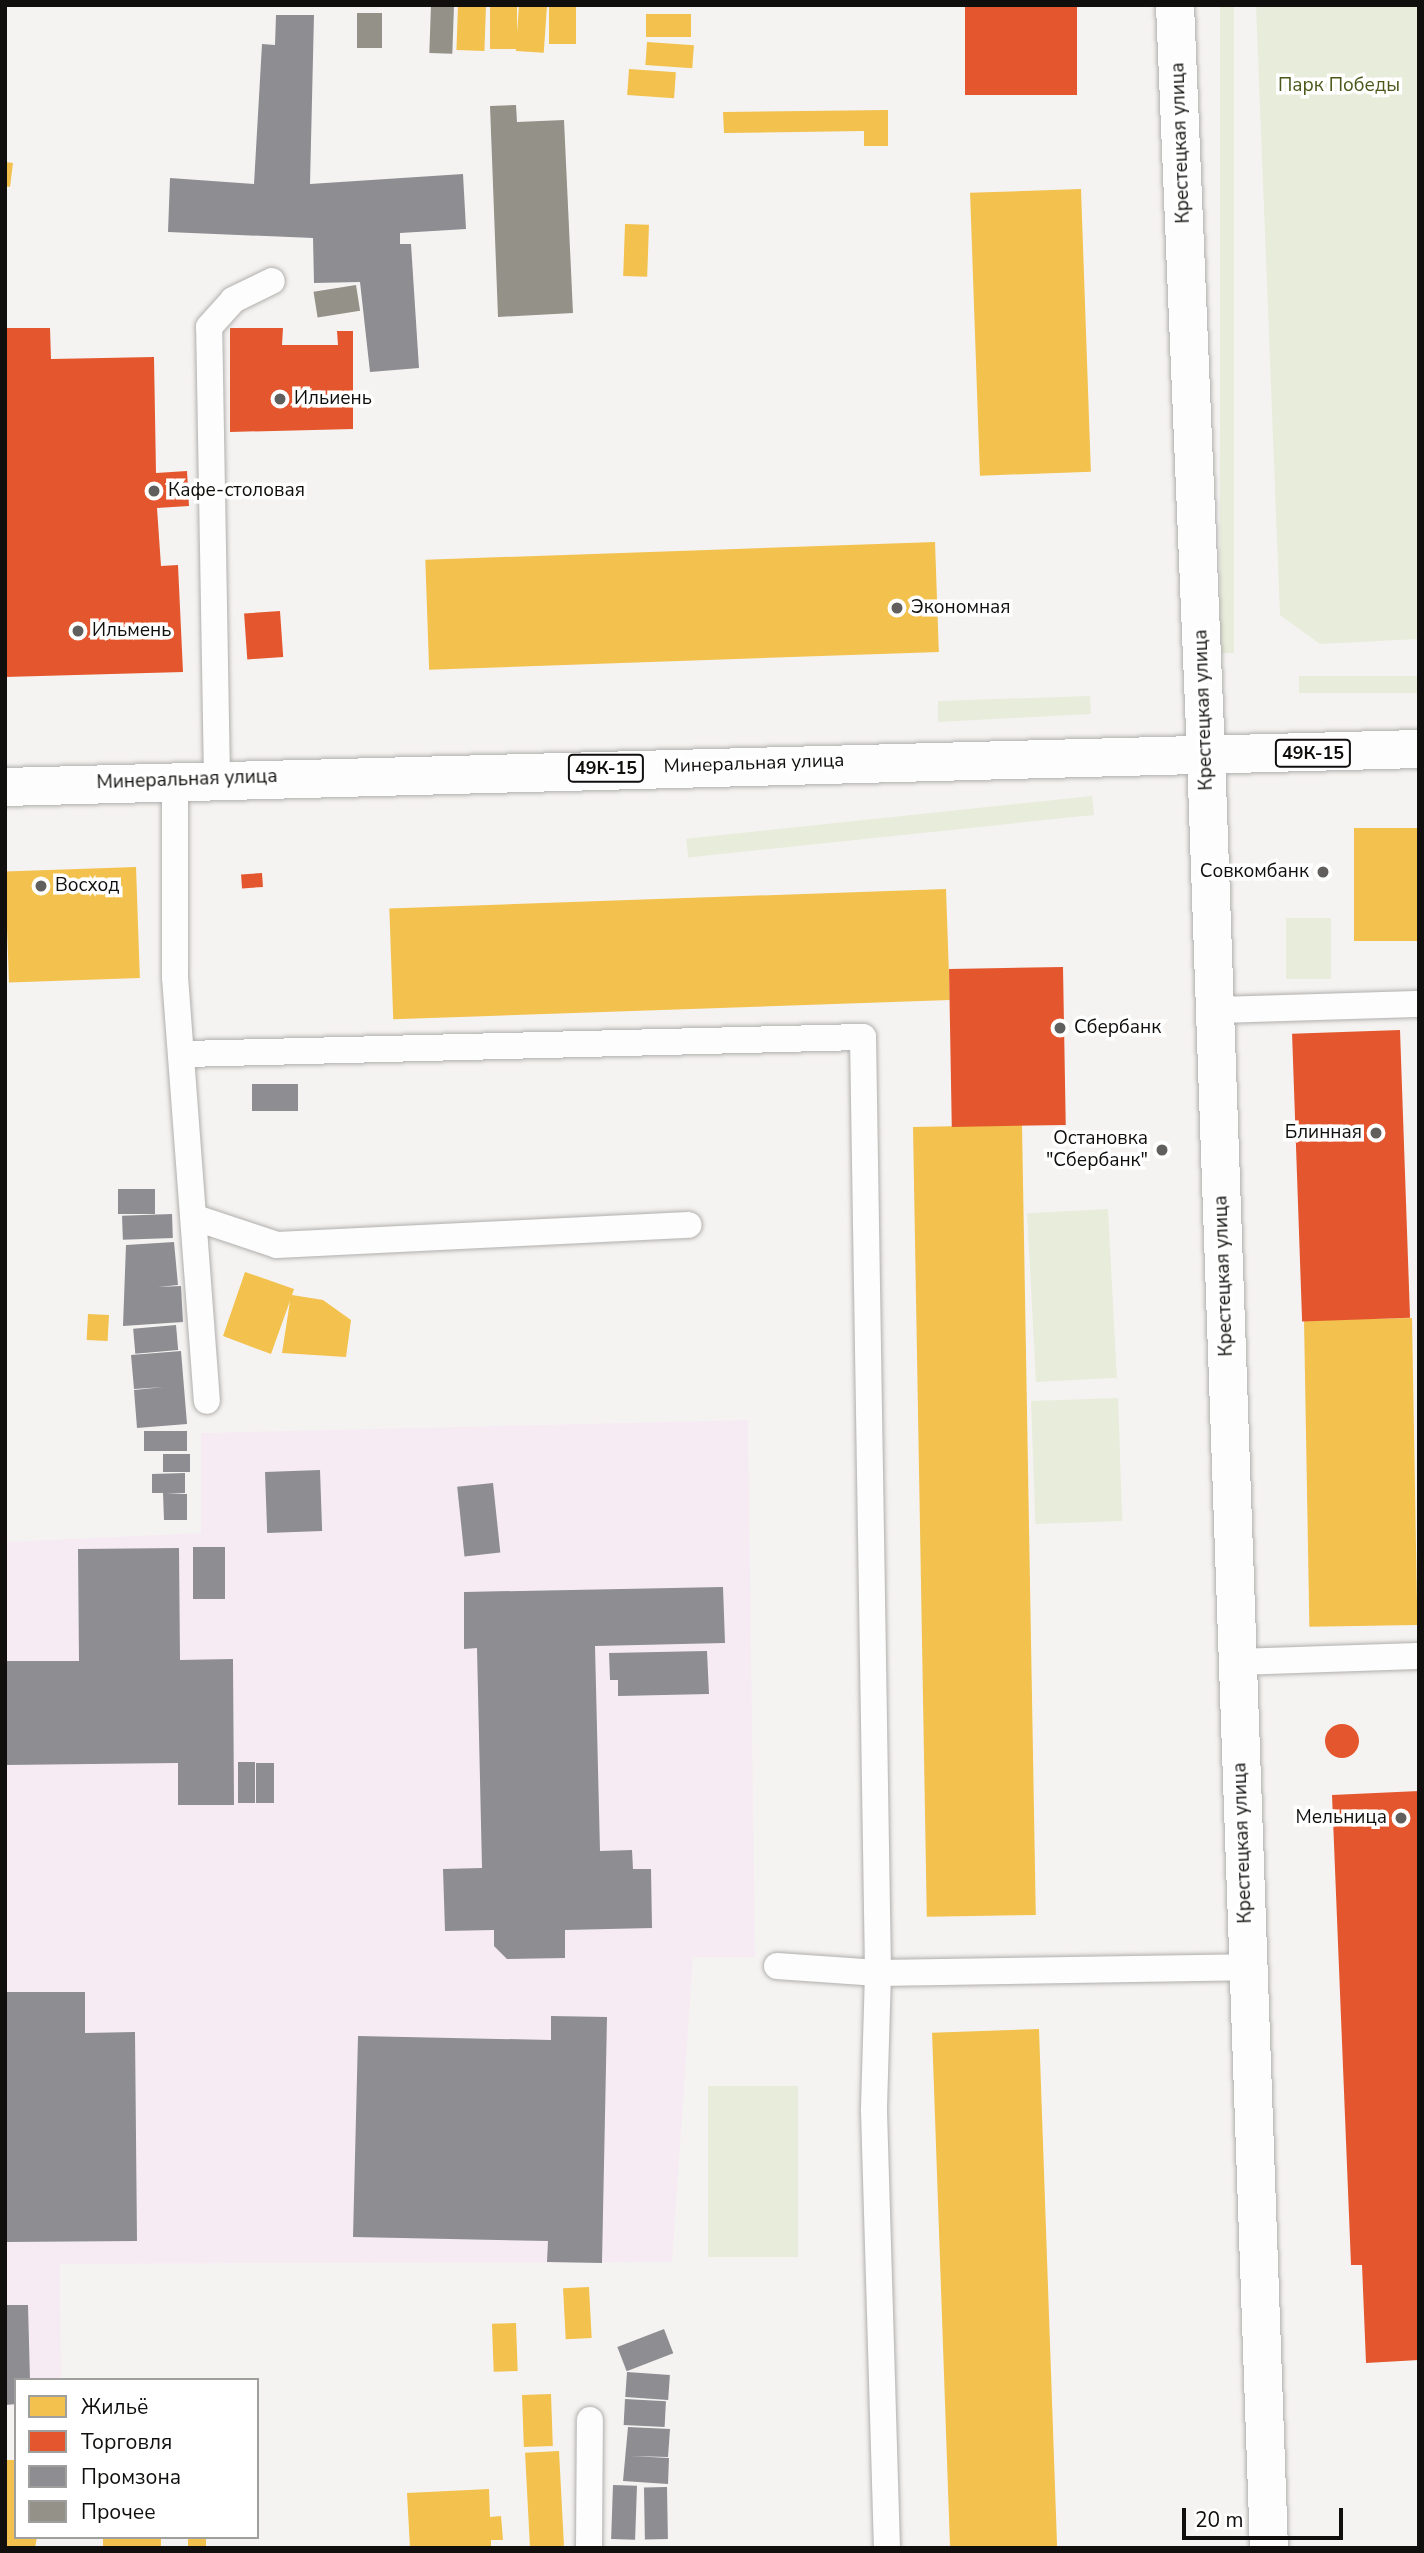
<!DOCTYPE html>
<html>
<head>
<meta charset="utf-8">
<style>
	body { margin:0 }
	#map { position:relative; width:1424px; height:2553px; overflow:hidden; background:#f5f3f1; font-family:"Nunito Sans",sans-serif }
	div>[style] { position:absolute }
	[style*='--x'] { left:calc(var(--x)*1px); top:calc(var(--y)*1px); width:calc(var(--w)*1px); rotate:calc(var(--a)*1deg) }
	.industrial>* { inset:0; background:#f6ebf3 }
	.green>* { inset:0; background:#e8ecda; transform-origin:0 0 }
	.homes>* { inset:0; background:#f2c14e; transform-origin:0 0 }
	.shops>* { inset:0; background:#e4572e; transform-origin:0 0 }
	.round { border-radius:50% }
	.industry>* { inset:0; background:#8d8d92; transform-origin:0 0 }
	.building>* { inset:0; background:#949189; transform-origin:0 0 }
	.roads { filter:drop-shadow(0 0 2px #b0afad) drop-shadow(0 0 2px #b0afad) }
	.service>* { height:26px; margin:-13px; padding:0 13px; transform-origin:13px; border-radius:13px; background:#fefdfd }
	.secondary>* { height:38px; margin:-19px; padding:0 19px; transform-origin:19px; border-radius:19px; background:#fefdfd }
	.primary>* { height:38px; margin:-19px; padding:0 19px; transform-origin:19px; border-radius:19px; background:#fefdfd }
	.dots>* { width:19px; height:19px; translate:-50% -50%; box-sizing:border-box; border:4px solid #fff; border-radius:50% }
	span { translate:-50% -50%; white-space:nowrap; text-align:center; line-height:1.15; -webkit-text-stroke:7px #fff; paint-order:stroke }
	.shield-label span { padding:2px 5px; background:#fff; border:2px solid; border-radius:5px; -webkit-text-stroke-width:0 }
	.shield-label { font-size:18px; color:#100f0d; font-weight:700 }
	.park-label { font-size:19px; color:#4b581a }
	.street-label { font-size:19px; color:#100f0d }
	.poi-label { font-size:19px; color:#100f0d }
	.left { translate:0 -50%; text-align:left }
	.right { translate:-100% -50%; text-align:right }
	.frame { position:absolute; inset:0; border:7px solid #100f0d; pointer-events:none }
	.legend { position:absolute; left:14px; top:2378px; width:245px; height:161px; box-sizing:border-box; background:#fff; border:2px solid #9f9f9e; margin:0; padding:9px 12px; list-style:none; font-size:21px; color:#100f0d }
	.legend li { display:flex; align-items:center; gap:14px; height:35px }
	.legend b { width:35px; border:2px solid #9f9f9e }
	.scale { position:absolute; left:1182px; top:2508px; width:161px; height:32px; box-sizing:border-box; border:4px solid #100f0d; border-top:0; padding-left:9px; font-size:21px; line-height:24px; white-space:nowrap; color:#100f0d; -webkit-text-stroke:5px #fff; paint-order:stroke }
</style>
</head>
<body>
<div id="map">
	<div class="industrial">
		<div style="clip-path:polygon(748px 1420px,755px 1957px,693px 1957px,672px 2262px,60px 2264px,61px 2380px,16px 2380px,16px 2406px,5px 2406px,5px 1542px,201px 1533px,201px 1433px)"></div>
	</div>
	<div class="green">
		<div style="left:1220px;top:5px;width:14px;height:648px"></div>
		<div style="clip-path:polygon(1256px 5px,1419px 5px,1419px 639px,1320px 644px,1280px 615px)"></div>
		<div style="left:1419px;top:676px;width:17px;height:120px;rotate:90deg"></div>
		<div style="clip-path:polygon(1090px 696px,1091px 714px,938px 722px,938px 701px)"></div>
		<div style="left:1092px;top:796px;width:19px;height:408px;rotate:84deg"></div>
		<div style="left:1286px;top:918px;width:45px;height:61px"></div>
		<div style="left:1108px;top:1209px;width:169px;height:81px;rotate:87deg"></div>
		<div style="left:1118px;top:1398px;width:123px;height:87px;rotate:88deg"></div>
		<div style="left:708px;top:2086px;width:90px;height:171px"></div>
	</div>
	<div class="homes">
		<div style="left:458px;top:5px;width:28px;height:45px;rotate:2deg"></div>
		<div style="left:490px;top:5px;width:27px;height:44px"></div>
		<div style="left:519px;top:5px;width:28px;height:46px;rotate:4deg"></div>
		<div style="left:549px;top:5px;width:27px;height:39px"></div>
		<div style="left:646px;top:14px;width:45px;height:23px"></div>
		<div style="left:647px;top:42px;width:47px;height:23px;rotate:4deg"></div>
		<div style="left:629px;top:69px;width:47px;height:26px;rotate:4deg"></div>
		<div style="clip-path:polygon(888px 110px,888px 146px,864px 146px,864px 131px,724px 133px,723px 112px)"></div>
		<div style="clip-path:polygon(5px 162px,13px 163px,10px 187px,5px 186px)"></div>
		<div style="left:1081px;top:189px;width:283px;height:111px;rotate:88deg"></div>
		<div style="left:625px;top:224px;width:24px;height:52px;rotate:2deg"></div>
		<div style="left:935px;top:542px;width:110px;height:510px;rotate:88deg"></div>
		<div style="left:1419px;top:828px;width:113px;height:65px;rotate:90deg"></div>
		<div style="left:136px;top:867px;width:111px;height:131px;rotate:88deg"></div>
		<div style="left:946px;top:889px;width:111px;height:557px;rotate:88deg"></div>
		<div style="left:1022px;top:1125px;width:790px;height:109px;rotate:89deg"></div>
		<div style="clip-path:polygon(245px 1272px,294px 1289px,292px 1295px,323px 1300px,351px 1320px,346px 1357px,282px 1353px,290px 1301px,271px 1354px,223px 1336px)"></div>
		<div style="left:88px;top:1314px;width:21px;height:26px;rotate:3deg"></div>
		<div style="left:1412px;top:1318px;width:307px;height:108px;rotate:89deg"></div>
		<div style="left:1039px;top:2029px;width:519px;height:107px;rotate:88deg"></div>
		<div style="left:589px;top:2287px;width:51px;height:26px;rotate:87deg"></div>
		<div style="left:516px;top:2323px;width:48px;height:24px;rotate:88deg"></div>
		<div style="left:551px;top:2394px;width:52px;height:29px;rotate:88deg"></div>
		<div style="left:559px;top:2451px;width:95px;height:34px;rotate:87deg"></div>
		<div style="clip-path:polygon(5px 2460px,16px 2460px,16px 2537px,37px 2537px,35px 2548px,5px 2548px)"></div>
		<div style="clip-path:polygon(489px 2489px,490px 2517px,501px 2516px,503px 2540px,491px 2540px,491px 2548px,410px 2548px,407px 2493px)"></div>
		<div style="left:103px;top:2537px;width:58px;height:11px"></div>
		<div style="left:188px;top:2537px;width:18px;height:11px"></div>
	</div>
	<div class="shops">
		<div style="left:965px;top:5px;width:112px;height:90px"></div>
		<div style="clip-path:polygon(5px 328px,50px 328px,51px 359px,154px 357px,156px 473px,187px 471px,189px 506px,157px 508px,161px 566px,178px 565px,183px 672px,5px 677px)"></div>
		<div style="clip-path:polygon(230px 328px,283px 328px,282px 345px,338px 345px,337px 331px,353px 331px,353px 429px,230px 432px)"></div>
		<div style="left:280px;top:611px;width:46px;height:36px;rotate:86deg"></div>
		<div style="left:262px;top:873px;width:14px;height:21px;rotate:86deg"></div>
		<div style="left:1063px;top:967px;width:158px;height:114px;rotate:89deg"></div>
		<div style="left:1400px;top:1030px;width:288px;height:108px;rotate:88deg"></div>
		<div class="round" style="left:1325px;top:1724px;width:34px;height:34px"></div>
		<div style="clip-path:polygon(1419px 1791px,1419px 2360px,1366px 2363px,1362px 2265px,1351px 2265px,1332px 1795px)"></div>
	</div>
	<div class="industry">
		<div style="clip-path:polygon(276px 15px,314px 15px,310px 184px,463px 174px,466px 229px,400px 233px,400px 244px,411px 244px,419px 368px,370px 372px,360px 282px,314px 283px,313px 238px,168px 232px,170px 178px,254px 184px,262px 44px,275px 45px)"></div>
		<div style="left:252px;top:1084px;width:46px;height:27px"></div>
		<div style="left:155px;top:1189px;width:25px;height:37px;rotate:90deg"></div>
		<div style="left:172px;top:1214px;width:24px;height:50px;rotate:88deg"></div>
		<div style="clip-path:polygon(174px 1242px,178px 1285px,158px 1287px,181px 1286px,183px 1322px,123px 1326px,126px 1245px)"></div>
		<div style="left:176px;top:1325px;width:25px;height:43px;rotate:85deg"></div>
		<div style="clip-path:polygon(181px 1351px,187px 1424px,137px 1428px,134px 1390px,164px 1387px,134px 1389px,131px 1355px)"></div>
		<div style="left:144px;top:1431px;width:43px;height:20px"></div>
		<div style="left:163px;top:1454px;width:27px;height:18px"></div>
		<div style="left:320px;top:1470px;width:61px;height:55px;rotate:88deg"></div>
		<div style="clip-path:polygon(185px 1473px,185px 1493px,166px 1494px,187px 1494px,187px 1520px,164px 1520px,163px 1493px,152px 1493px,152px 1474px)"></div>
		<div style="left:493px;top:1483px;width:70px;height:36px;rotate:84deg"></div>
		<div style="left:193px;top:1547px;width:32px;height:52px"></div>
		<div style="clip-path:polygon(179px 1548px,180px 1660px,233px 1659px,234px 1805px,178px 1805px,178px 1763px,5px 1765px,5px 1661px,79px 1661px,78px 1549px)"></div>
		<div style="clip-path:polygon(723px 1587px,725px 1643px,595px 1646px,600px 1851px,632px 1850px,633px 1869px,651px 1869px,652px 1928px,565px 1930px,565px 1958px,507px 1959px,494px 1946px,494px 1930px,445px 1931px,443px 1869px,482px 1868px,477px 1648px,464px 1649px,464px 1592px)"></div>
		<div style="clip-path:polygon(707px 1651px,709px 1694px,618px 1696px,618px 1680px,610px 1680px,609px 1653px)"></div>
		<div style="left:238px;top:1762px;width:17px;height:41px"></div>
		<div style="left:256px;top:1763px;width:18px;height:40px"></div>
		<div style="clip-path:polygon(5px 1992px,85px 1992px,85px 2033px,135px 2032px,137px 2241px,5px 2242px)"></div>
		<div style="clip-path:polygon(551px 2016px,607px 2017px,602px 2263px,547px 2262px,548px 2241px,353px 2237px,358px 2036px,551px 2040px)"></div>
		<div style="clip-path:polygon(5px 2305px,28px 2305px,30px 2380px,16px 2380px,16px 2404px,5px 2405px)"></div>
		<div style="left:664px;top:2329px;width:26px;height:50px;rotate:69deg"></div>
		<div style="left:627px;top:2372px;width:43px;height:25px;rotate:4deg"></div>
		<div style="left:625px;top:2399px;width:41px;height:26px;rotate:3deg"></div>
		<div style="clip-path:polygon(628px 2427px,670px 2429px,668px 2457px,630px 2456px,669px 2458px,668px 2484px,623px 2481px)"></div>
		<div style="left:613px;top:2485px;width:24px;height:54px;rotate:2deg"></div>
		<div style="left:667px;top:2487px;width:52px;height:23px;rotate:89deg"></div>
	</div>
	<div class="building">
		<div style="left:431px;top:5px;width:23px;height:48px;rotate:2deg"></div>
		<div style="left:357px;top:13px;width:25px;height:35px"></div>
		<div style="clip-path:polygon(516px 105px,517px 122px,564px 120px,573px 313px,498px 317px,490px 106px)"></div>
		<div style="left:356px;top:285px;width:26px;height:43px;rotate:81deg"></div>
	</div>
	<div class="roads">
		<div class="service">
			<div style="--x:217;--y:778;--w:451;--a:-91"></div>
			<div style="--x:209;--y:327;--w:36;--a:-48"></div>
			<div style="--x:233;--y:300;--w:43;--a:-26"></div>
			<div style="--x:175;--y:780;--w:197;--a:90"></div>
			<div style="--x:175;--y:977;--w:425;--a:85.7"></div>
			<div style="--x:1216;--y:1010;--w:203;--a:-1.7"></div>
			<div style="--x:185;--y:1054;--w:678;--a:-1.44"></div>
			<div style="--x:863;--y:1037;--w:936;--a:89.08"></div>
			<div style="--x:878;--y:1973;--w:138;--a:91.7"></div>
			<div style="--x:874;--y:2111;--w:437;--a:88.3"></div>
			<div style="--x:196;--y:1218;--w:85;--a:18.4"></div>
			<div style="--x:277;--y:1245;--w:412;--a:-2.8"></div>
			<div style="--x:1235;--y:1662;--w:184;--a:-1.9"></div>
			<div style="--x:777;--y:1966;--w:101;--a:4"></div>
			<div style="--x:878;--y:1973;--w:369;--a:-0.9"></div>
			<div style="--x:589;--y:2548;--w:128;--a:-89.6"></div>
		</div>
		<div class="secondary">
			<div style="--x:1175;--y:5;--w:750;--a:87.63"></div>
		</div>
		<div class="primary">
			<div style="--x:1206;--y:754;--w:1795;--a:87.99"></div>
			<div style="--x:5;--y:787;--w:1415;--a:-1.54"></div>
		</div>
	</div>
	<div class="dots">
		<div style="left:280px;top:399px;background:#605f5d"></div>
		<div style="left:154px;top:491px;background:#605f5d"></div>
		<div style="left:897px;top:608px;background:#605f5d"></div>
		<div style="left:78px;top:631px;background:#605f5d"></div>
		<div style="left:1323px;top:872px;background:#605f5d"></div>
		<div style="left:41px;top:886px;background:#605f5d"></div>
		<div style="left:1060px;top:1028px;background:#605f5d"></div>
		<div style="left:1376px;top:1133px;background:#605f5d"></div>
		<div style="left:1162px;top:1150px;background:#605f5d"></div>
		<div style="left:1401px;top:1818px;background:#605f5d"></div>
	</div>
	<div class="shield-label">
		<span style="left:1313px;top:753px">49К-15</span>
		<span style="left:606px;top:768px">49К-15</span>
	</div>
	<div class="park-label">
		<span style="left:1339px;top:86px">Парк Победы</span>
	</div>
	<div class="street-label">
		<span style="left:1181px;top:143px;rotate:-92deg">Крестецкая улица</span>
		<span style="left:1204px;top:710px;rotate:-92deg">Крестецкая улица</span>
		<span style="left:754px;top:764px;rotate:-2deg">Минеральная улица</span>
		<span style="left:187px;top:780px;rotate:-2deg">Минеральная улица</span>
		<span style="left:1224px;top:1276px;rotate:-92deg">Крестецкая улица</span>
		<span style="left:1243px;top:1843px;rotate:-92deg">Крестецкая улица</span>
	</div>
	<div class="poi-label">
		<span class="left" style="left:294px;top:399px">Ильиень</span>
		<span class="left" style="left:168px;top:491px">Кафе-столовая</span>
		<span class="left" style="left:911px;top:608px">Экономная</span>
		<span class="left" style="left:92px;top:631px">Ильмень</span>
		<span class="right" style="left:1309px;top:872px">Совкомбанк</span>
		<span class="left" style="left:55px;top:886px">Восход</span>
		<span class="left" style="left:1074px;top:1028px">Сбербанк</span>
		<span class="right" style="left:1362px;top:1133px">Блинная</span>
		<span class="right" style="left:1148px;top:1150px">Остановка<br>"Сбербанк"</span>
		<span class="right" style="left:1387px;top:1818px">Мельница</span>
	</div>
	<div class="frame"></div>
	<ul class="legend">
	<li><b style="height:19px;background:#f2c14e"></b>Жильё</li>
	<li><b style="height:19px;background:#e4572e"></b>Торговля</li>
	<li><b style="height:19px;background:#8d8d92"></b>Промзона</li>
	<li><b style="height:19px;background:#949189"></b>Прочее</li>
	</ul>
	<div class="scale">20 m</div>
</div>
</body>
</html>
